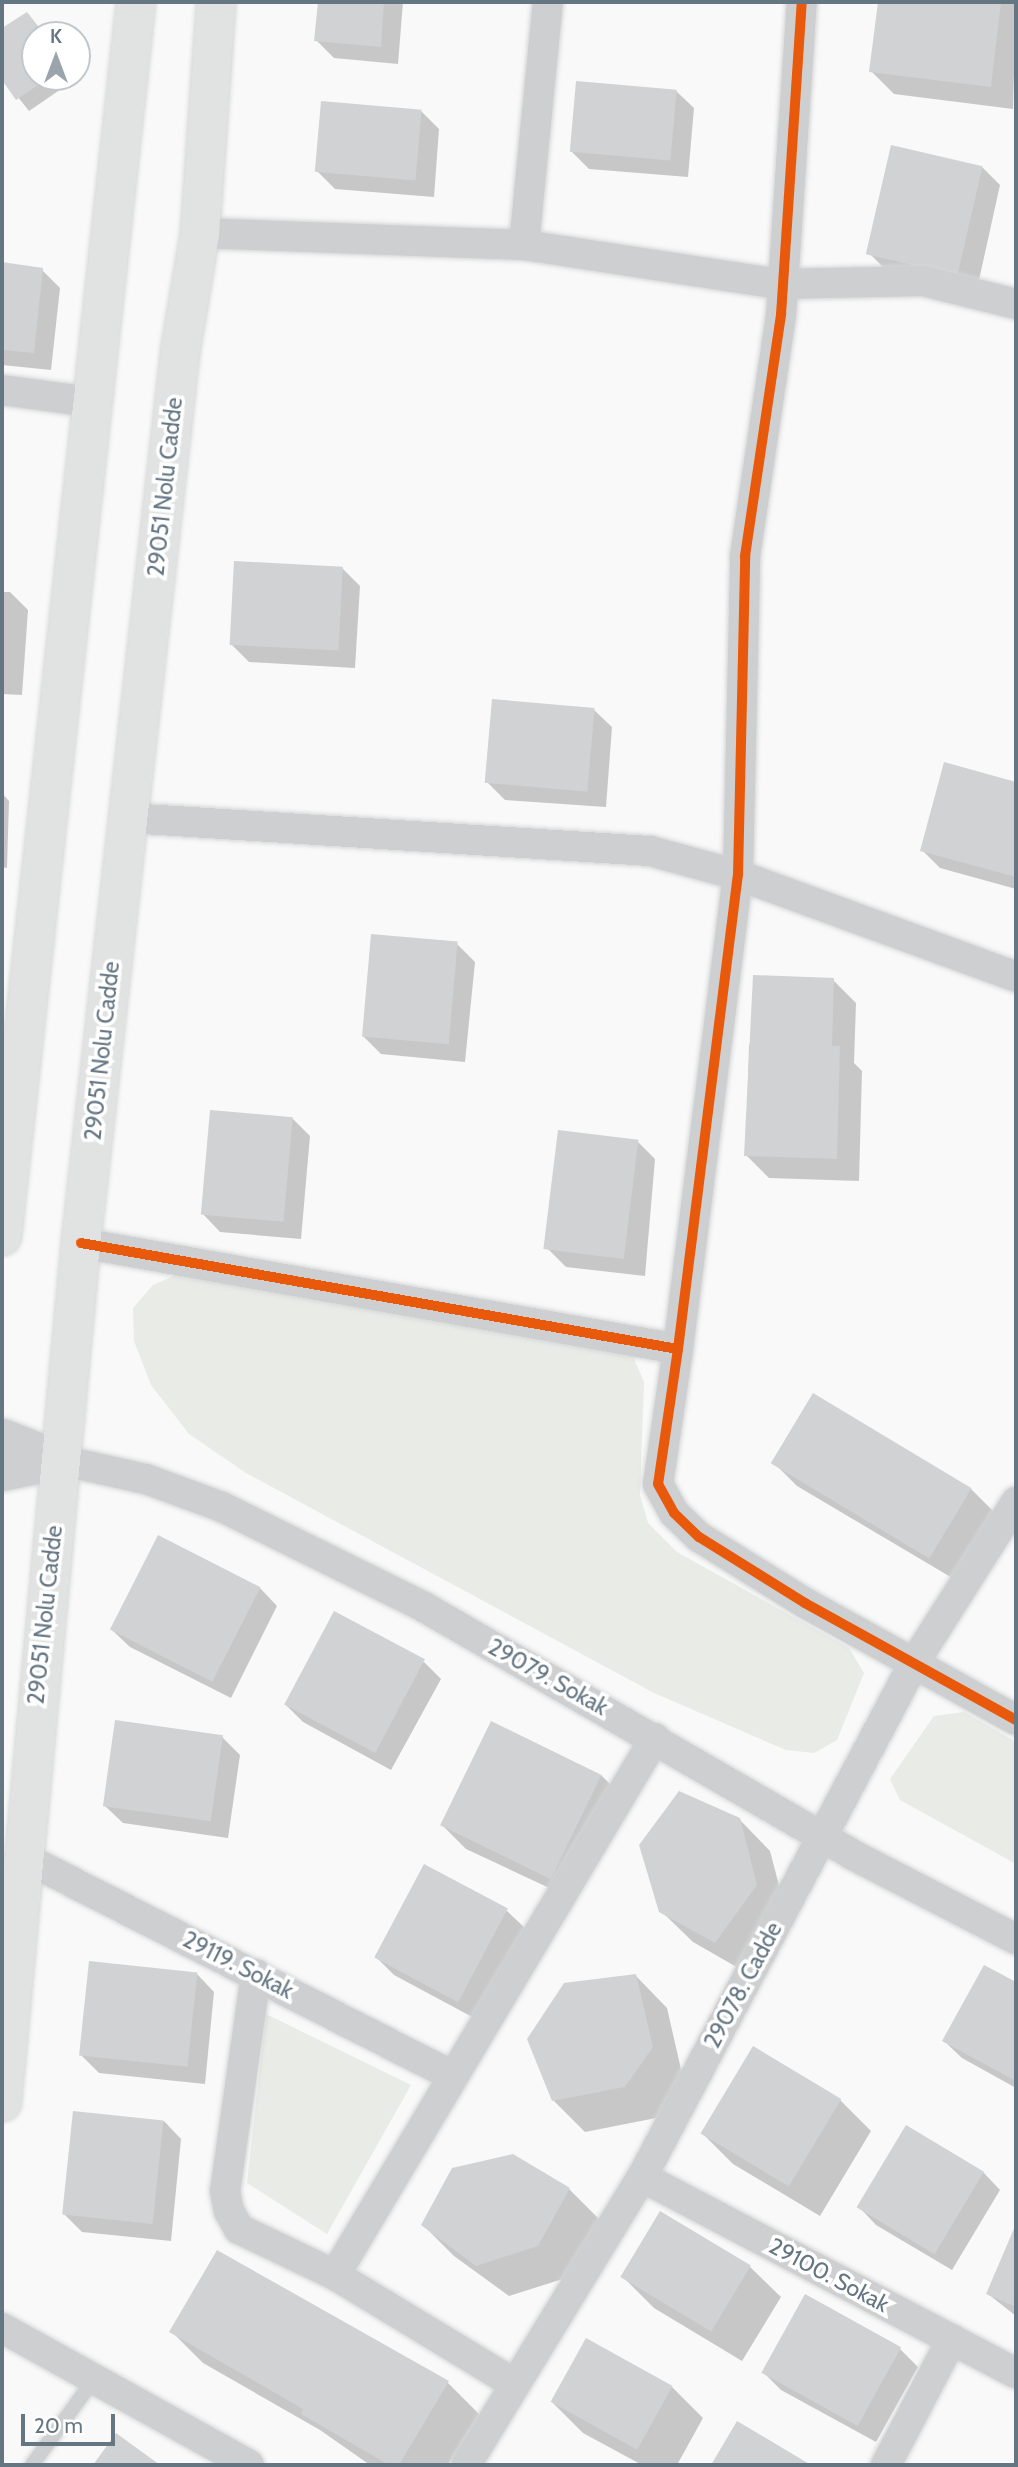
<!DOCTYPE html>
<html>
<head>
<meta charset="utf-8">
<style>
	body { margin:0 }
	#map { position:relative; width:1018px; height:2467px; overflow:hidden; background:#f9f9f9; font-family:Cabin,sans-serif }
	div>[style] { position:absolute }
	[style*='--x'] { left:calc(var(--x)*1px); top:calc(var(--y)*1px); width:calc(var(--w)*1px); rotate:calc(var(--a)*1deg) }
	.green>* { inset:0; background:#e8ebe6 }
	.shadow>* { inset:0; background:#0003 }
	.building>* { inset:0; background:#d0d2d3; transform-origin:0 0 }
	.roads { filter:drop-shadow(0 0 2px #d5d6d7) drop-shadow(0 0 2px #d5d6d7) }
	.service>* { height:14px; margin:-7px; padding:0 7px; transform-origin:7px; border-radius:7px; background:#cecfd0 }
	.minor>* { height:30px; margin:-15px; padding:0 15px; transform-origin:15px; border-radius:15px; background:#cecfd0 }
	.tertiary>* { height:37px; margin:-18.5px; padding:0 18.5px; transform-origin:18.5px; border-radius:18.5px; background:#cecfd0 }
	.primary>* { height:38px; margin:-19px; padding:0 19px; transform-origin:19px; border-radius:19px; background:#e1e2e2 }
	.cycleway>* { height:10px; margin:-5px; padding:0 5px; transform-origin:5px; border-radius:5px; background:#e8590c }
	span { translate:-50% -50%; white-space:nowrap; text-align:center; line-height:1.15; -webkit-text-stroke:7px #fff; paint-order:stroke }
	.street-label { font-size:23px; color:#657683 }
	.frame { position:absolute; inset:0; border:4px solid #657683; pointer-events:none }
	.north { position:absolute; left:21px; top:21px; width:70px; height:70px; box-sizing:border-box; background:#fff; border:2px solid #c1c8cd; border-radius:50%; rotate:0deg; font-size:19px; font-weight:700; line-height:28px; text-align:center; color:#657683 }
	.north::after { content:''; display:block; margin:auto; width:24px; height:32px; background:#99a4ac; clip-path:polygon(50% 0,100% 100%,50% 72%,0 100%) }
	.scale { position:absolute; left:21px; top:2414px; width:94px; height:32px; box-sizing:border-box; border:4px solid #657683; border-top:0; padding-left:9px; font-size:21px; line-height:24px; white-space:nowrap; color:#657683; -webkit-text-stroke:5px #fff; paint-order:stroke }
</style>
</head>
<body>
<div id="map">
	<div class="green">
		<div style="clip-path:polygon(178px 1274px,630px 1349px,644px 1382px,640px 1495px,648px 1523px,677px 1552px,849px 1648px,864px 1673px,837px 1740px,814px 1753px,786px 1750px,654px 1693px,246px 1473px,189px 1434px,151px 1385px,134px 1341px,133px 1308px,153px 1285px)"></div>
		<div style="clip-path:polygon(964px 1712px,1016px 1742px,1016px 1864px,900px 1800px,890px 1779px,934px 1716px)"></div>
		<div style="clip-path:polygon(266px 2014px,411px 2085px,327px 2234px,247px 2183px)"></div>
	</div>
	<div class="shadow">
		<div style="clip-path:polygon(320px 2px,403px 2px,398px 64px,334px 58px,316px 40px)"></div>
		<div style="clip-path:polygon(879px 2px,1016px 2px,1013px 109px,894px 94px,871px 71px)"></div>
		<div style="clip-path:polygon(27px 14px,45px 35px,35px 35px,35px 77px,59px 77px,64px 87px,29px 111px,2px 77px,12px 72px)"></div>
		<div style="clip-path:polygon(676px 91px,694px 108px,688px 177px,589px 169px,571px 151px)"></div>
		<div style="clip-path:polygon(421px 111px,439px 129px,434px 197px,335px 189px,317px 171px)"></div>
		<div style="clip-path:polygon(982px 167px,1000px 185px,977px 289px,887px 271px,869px 253px)"></div>
		<div style="clip-path:polygon(2px 264px,42px 270px,60px 288px,51px 370px,2px 365px)"></div>
		<div style="clip-path:polygon(342px 568px,360px 586px,355px 668px,249px 662px,231px 644px)"></div>
		<div style="clip-path:polygon(2px 592px,10px 592px,28px 610px,22px 695px,2px 694px)"></div>
		<div style="clip-path:polygon(594px 710px,612px 727px,606px 807px,505px 800px,487px 782px)"></div>
		<div style="clip-path:polygon(945px 764px,1016px 784px,1016px 889px,940px 868px,922px 850px)"></div>
		<div style="clip-path:polygon(2px 793px,9px 801px,7px 868px,2px 867px)"></div>
		<div style="clip-path:polygon(457px 944px,475px 962px,465px 1062px,381px 1054px,363px 1036px)"></div>
		<div style="clip-path:polygon(833px 980px,856px 1003px,854px 1063px,862px 1071px,859px 1181px,769px 1178px,746px 1155px,749px 1045px)"></div>
		<div style="clip-path:polygon(292px 1118px,310px 1136px,301px 1239px,220px 1232px,203px 1214px)"></div>
		<div style="clip-path:polygon(637px 1141px,655px 1159px,645px 1276px,566px 1267px,548px 1249px)"></div>
		<div style="clip-path:polygon(814px 1396px,971px 1489px,994px 1512px,954px 1579px,797px 1486px,774px 1463px)"></div>
		<div style="clip-path:polygon(260px 1588px,277px 1606px,231px 1698px,130px 1647px,112px 1630px)"></div>
		<div style="clip-path:polygon(424px 1662px,441px 1679px,391px 1770px,303px 1722px,285px 1704px)"></div>
		<div style="clip-path:polygon(222px 1737px,240px 1755px,228px 1838px,123px 1823px,105px 1806px)"></div>
		<div style="clip-path:polygon(601px 1775px,624px 1798px,575px 1900px,466px 1849px,443px 1826px)"></div>
		<div style="clip-path:polygon(739px 1819px,770px 1851px,787px 1916px,747px 1973px,693px 1942px,661px 1911px)"></div>
		<div style="clip-path:polygon(507px 1911px,525px 1928px,476px 2019px,394px 1975px,376px 1957px)"></div>
		<div style="clip-path:polygon(985px 1967px,1016px 1984px,1016px 2088px,962px 2058px,944px 2041px)"></div>
		<div style="clip-path:polygon(197px 1974px,214px 1992px,205px 2084px,99px 2073px,81px 2055px)"></div>
		<div style="clip-path:polygon(636px 1976px,667px 2008px,683px 2078px,656px 2118px,585px 2132px,554px 2101px)"></div>
		<div style="clip-path:polygon(754px 2048px,840px 2100px,871px 2131px,820px 2216px,733px 2164px,702px 2133px)"></div>
		<div style="clip-path:polygon(164px 2121px,181px 2139px,171px 2241px,82px 2232px,64px 2214px)"></div>
		<div style="clip-path:polygon(983px 2172px,1000px 2190px,952px 2270px,876px 2225px,859px 2207px)"></div>
		<div style="clip-path:polygon(569px 2189px,600px 2220px,569px 2277px,509px 2296px,454px 2256px,423px 2225px)"></div>
		<div style="clip-path:polygon(1016px 2229px,1016px 2316px,988px 2294px)"></div>
		<div style="clip-path:polygon(749px 2266px,781px 2297px,742px 2361px,654px 2308px,623px 2277px)"></div>
		<div style="clip-path:polygon(172px 2332px,448px 2383px,479px 2414px,448px 2465px,370px 2465px,320px 2430px,203px 2363px)"></div>
		<div style="clip-path:polygon(900px 2349px,918px 2367px,876px 2442px,781px 2390px,763px 2372px)"></div>
		<div style="clip-path:polygon(672px 2387px,703px 2418px,677px 2465px,642px 2465px,583px 2433px,552px 2402px)"></div>
	</div>
	<div class="building">
		<div style="clip-path:polygon(318px 2px,384px 2px,381px 47px,314px 41px)"></div>
		<div style="clip-path:polygon(878px 2px,1001px 2px,991px 87px,869px 72px)"></div>
		<div style="clip-path:polygon(27px 12px,45px 35px,35px 35px,35px 77px,50px 77px,16px 100px,2px 80px,2px 28px)"></div>
		<div style="left:576px;top:81px;width:101px;height:71px;rotate:5deg"></div>
		<div style="left:321px;top:101px;width:101px;height:71px;rotate:5deg"></div>
		<div style="left:891px;top:145px;width:94px;height:112px;rotate:13deg"></div>
		<div style="clip-path:polygon(2px 262px,43px 268px,34px 353px,2px 350px)"></div>
		<div style="left:234px;top:561px;width:109px;height:84px;rotate:3deg"></div>
		<div style="left:492px;top:699px;width:103px;height:84px;rotate:5deg"></div>
		<div style="clip-path:polygon(944px 762px,1016px 782px,1016px 877px,920px 851px)"></div>
		<div style="left:371px;top:934px;width:87px;height:103px;rotate:5deg"></div>
		<div style="clip-path:polygon(753px 975px,834px 978px,832px 1046px,840px 1046px,837px 1159px,744px 1156px)"></div>
		<div style="left:210px;top:1110px;width:83px;height:105px;rotate:5deg"></div>
		<div style="left:558px;top:1130px;width:81px;height:120px;rotate:7deg"></div>
		<div style="left:813px;top:1393px;width:185px;height:82px;rotate:31deg"></div>
		<div style="left:158px;top:1535px;width:115px;height:106px;rotate:27deg"></div>
		<div style="left:334px;top:1611px;width:103px;height:106px;rotate:28deg"></div>
		<div style="left:115px;top:1720px;width:109px;height:87px;rotate:8deg"></div>
		<div style="left:491px;top:1721px;width:123px;height:116px;rotate:26deg"></div>
		<div style="clip-path:polygon(679px 1791px,740px 1818px,757px 1885px,715px 1943px,659px 1912px,639px 1845px)"></div>
		<div style="left:424px;top:1864px;width:95px;height:106px;rotate:28deg"></div>
		<div style="left:89px;top:1961px;width:109px;height:95px;rotate:6deg"></div>
		<div style="clip-path:polygon(984px 1965px,1016px 1982px,1016px 2081px,942px 2041px)"></div>
		<div style="clip-path:polygon(636px 1974px,653px 2047px,625px 2087px,552px 2101px,527px 2039px,564px 1983px)"></div>
		<div style="left:753px;top:2046px;width:103px;height:102px;rotate:31deg"></div>
		<div style="left:73px;top:2111px;width:91px;height:104px;rotate:6deg"></div>
		<div style="left:906px;top:2125px;width:91px;height:96px;rotate:31deg"></div>
		<div style="clip-path:polygon(513px 2154px,570px 2188px,538px 2246px,476px 2266px,421px 2225px,452px 2168px)"></div>
		<div style="left:660px;top:2211px;width:106px;height:77px;rotate:31deg"></div>
		<div style="clip-path:polygon(1016px 2224px,1016px 2307px,986px 2294px)"></div>
		<div style="clip-path:polygon(217px 2250px,449px 2381px,399px 2465px,389px 2465px,301px 2414px,303px 2409px,169px 2332px)"></div>
		<div style="left:805px;top:2294px;width:110px;height:90px;rotate:29deg"></div>
		<div style="left:586px;top:2338px;width:99px;height:73px;rotate:29deg"></div>
		<div style="clip-path:polygon(737px 2421px,811px 2465px,711px 2465px)"></div>
		<div style="clip-path:polygon(116px 2433px,160px 2465px,93px 2465px)"></div>
	</div>
	<div class="roads">
		<div class="service">
			<div style="--x:32;--y:2465;--w:106;--a:-54.2"></div>
		</div>
		<div class="minor">
			<div style="--x:200;--y:233;--w:324;--a:2.1"></div>
			<div style="--x:524;--y:245;--w:259;--a:8.7"></div>
			<div style="--x:780;--y:284;--w:143;--a:-1.2"></div>
			<div style="--x:923;--y:281;--w:96;--a:13.9"></div>
			<div style="--x:524;--y:245;--w:244;--a:-84.4"></div>
			<div style="--x:2;--y:390;--w:91;--a:7.6"></div>
			<div style="--x:128;--y:818;--w:523;--a:3.62"></div>
			<div style="--x:650;--y:851;--w:91;--a:15.3"></div>
			<div style="--x:738;--y:875;--w:296;--a:20.1"></div>
			<div style="--x:81;--y:1243;--w:606;--a:10.07"></div>
			<div style="--x:678;--y:1349;--w:136;--a:98.4"></div>
			<div style="--x:658;--y:1484;--w:33;--a:61"></div>
			<div style="--x:674;--y:1513;--w:35;--a:44"></div>
			<div style="--x:699;--y:1537;--w:125;--a:31.9"></div>
			<div style="--x:805;--y:1603;--w:241;--a:29"></div>
			<div style="--x:678;--y:1349;--w:478;--a:-82.8"></div>
			<div style="--x:738;--y:875;--w:319;--a:-88.7"></div>
			<div style="--x:745;--y:556;--w:244;--a:-81.5"></div>
			<div style="--x:781;--y:315;--w:314;--a:-86.2"></div>
			<div style="--x:60;--y:1460;--w:88;--a:12.5"></div>
			<div style="--x:146;--y:1479;--w:81;--a:20.2"></div>
			<div style="--x:222;--y:1507;--w:225;--a:26.3"></div>
			<div style="--x:424;--y:1607;--w:493;--a:30"></div>
			<div style="--x:851;--y:1854;--w:186;--a:27.3"></div>
			<div style="--x:21;--y:1856;--w:485;--a:27"></div>
			<div style="--x:256;--y:1974;--w:219;--a:98.1"></div>
			<div style="--x:225;--y:2191;--w:20;--a:79"></div>
			<div style="--x:229;--y:2211;--w:21;--a:61"></div>
			<div style="--x:239;--y:2229;--w:106;--a:25.6"></div>
			<div style="--x:335;--y:2275;--w:210;--a:31.2"></div>
			<div style="--x:642;--y:2177;--w:422;--a:27.7"></div>
			<div style="--x:335;--y:2275;--w:625;--a:-59.21"></div>
			<div style="--x:2;--y:2328;--w:282;--a:29"></div>
			<div style="--x:466;--y:2465;--w:338;--a:-58.6"></div>
			<div style="--x:642;--y:2177;--w:582;--a:-62.11"></div>
			<div style="--x:914;--y:1663;--w:191;--a:-57.6"></div>
			<div style="--x:886;--y:2465;--w:142;--a:-62.4"></div>
		</div>
		<div class="tertiary">
			<div style="--x:2;--y:1437;--w:62;--a:21.6"></div>
			<div style="--x:2;--y:1472;--w:59;--a:-11.7"></div>
		</div>
		<div class="primary">
			<div style="--x:2;--y:1236;--w:1241;--a:-83.8"></div>
			<div style="--x:2;--y:2102;--w:863;--a:-84.75"></div>
			<div style="--x:81;--y:1243;--w:895;--a:-83.65"></div>
			<div style="--x:180;--y:353;--w:122;--a:-80.5"></div>
			<div style="--x:200;--y:233;--w:232;--a:-86"></div>
		</div>
	</div>
	<div class="cycleway">
		<div style="--x:81;--y:1243;--w:606;--a:10.07"></div>
		<div style="--x:678;--y:1349;--w:136;--a:98.4"></div>
		<div style="--x:658;--y:1484;--w:33;--a:61"></div>
		<div style="--x:674;--y:1513;--w:35;--a:44"></div>
		<div style="--x:699;--y:1537;--w:125;--a:31.9"></div>
		<div style="--x:805;--y:1603;--w:241;--a:29"></div>
		<div style="--x:678;--y:1349;--w:478;--a:-82.8"></div>
		<div style="--x:738;--y:875;--w:319;--a:-88.7"></div>
		<div style="--x:745;--y:556;--w:244;--a:-81.5"></div>
		<div style="--x:781;--y:315;--w:314;--a:-86.2"></div>
	</div>
	<div class="street-label">
		<span style="left:165px;top:487px;rotate:-84deg">29051 Nolu Cadde</span>
		<span style="left:102px;top:1051px;rotate:-84deg">29051 Nolu Cadde</span>
		<span style="left:45px;top:1615px;rotate:-84deg">29051 Nolu Cadde</span>
		<span style="left:548px;top:1677px;rotate:29deg">29079. Sokak</span>
		<span style="left:238px;top:1965px;rotate:27deg">29119. Sokak</span>
		<span style="left:743px;top:1985px;rotate:-62deg">29078. Cadde</span>
		<span style="left:829px;top:2275px;rotate:28deg">29100. Sokak</span>
	</div>
	<div class="frame"></div>
	<div class="north">K</div>
	<div class="scale">20 m</div>
</div>
</body>
</html>
